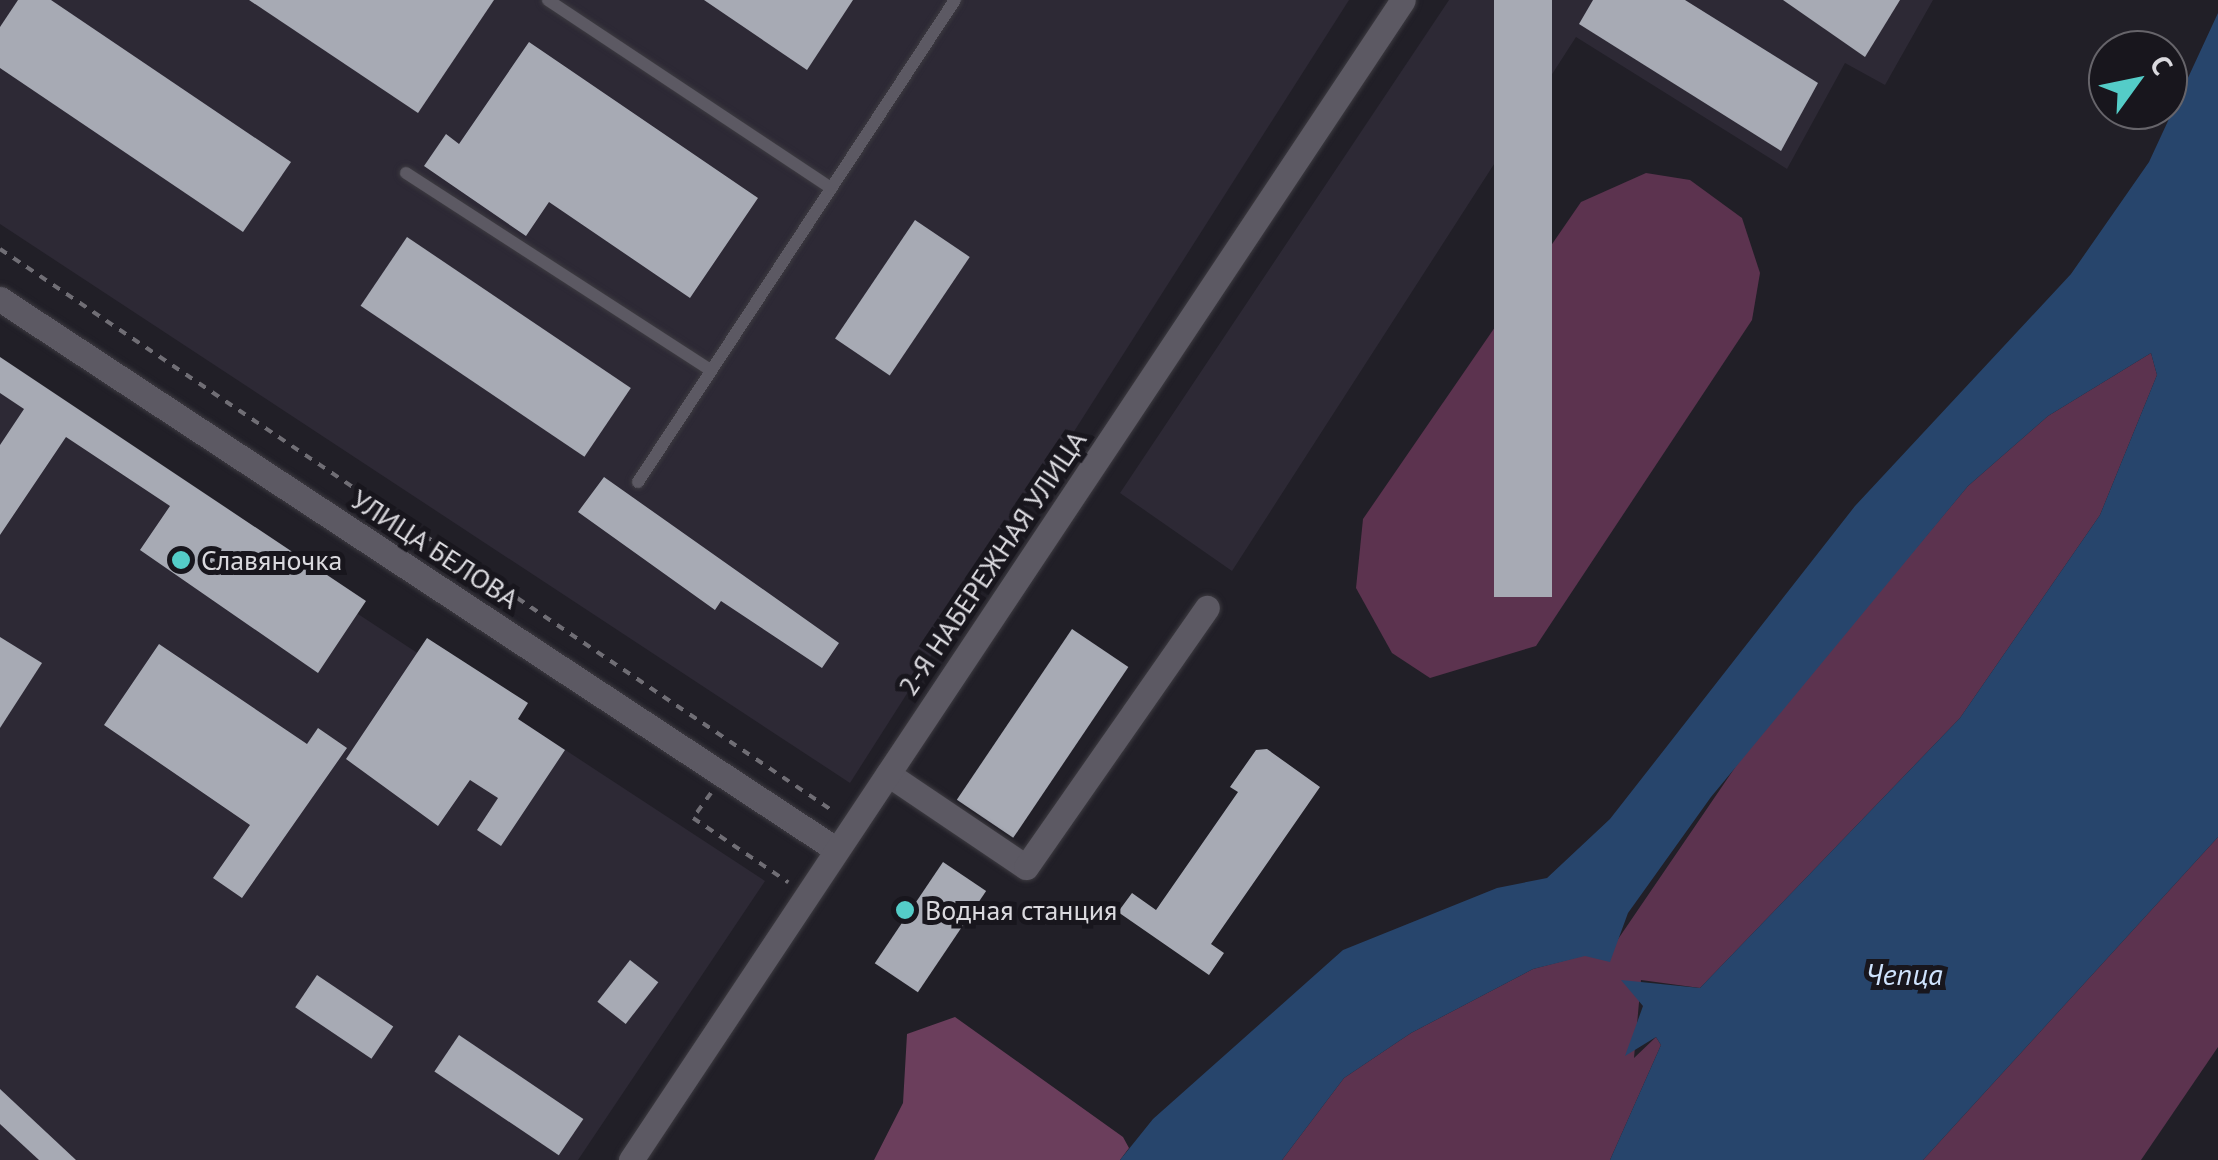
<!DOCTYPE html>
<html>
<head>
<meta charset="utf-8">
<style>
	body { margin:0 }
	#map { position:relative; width:2218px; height:1160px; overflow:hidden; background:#211f27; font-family:"PT Sans",sans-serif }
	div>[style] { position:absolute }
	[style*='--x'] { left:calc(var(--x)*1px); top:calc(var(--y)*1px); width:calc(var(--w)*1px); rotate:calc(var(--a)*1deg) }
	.built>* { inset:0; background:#2d2935 }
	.green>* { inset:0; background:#5c334f }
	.forest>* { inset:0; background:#6b3e5c }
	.water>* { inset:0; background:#27456c }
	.building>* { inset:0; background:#a7aab4; transform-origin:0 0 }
	.path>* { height:4px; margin-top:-2px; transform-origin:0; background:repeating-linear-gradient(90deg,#706e75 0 8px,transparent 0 16px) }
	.roads { filter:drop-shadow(0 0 2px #3d3b41) drop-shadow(0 0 2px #3d3b41) }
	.service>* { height:12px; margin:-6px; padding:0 6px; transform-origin:6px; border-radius:6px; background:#5c5963 }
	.minor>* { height:25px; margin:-12.5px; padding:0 12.5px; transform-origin:12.5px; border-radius:12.5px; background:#5c5963 }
	.dots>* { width:28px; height:28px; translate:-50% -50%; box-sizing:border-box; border:5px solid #18161d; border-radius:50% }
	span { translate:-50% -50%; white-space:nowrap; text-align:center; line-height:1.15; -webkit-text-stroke:10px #18161d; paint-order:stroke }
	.street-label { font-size:28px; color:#dad9de }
	.poi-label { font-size:28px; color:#dad9de }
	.left { translate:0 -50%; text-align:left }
	.water-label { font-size:30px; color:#cfe3fd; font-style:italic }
	.north { position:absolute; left:2088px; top:30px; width:100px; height:100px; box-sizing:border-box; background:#18161d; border:2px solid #66646a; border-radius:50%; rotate:57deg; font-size:28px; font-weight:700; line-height:40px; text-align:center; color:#dad9de }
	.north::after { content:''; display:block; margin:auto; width:35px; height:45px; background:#54cdc8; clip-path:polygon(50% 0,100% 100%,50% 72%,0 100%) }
</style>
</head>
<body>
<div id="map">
	<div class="built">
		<div style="clip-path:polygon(0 0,1349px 0,850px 783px,0 224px)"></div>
		<div style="clip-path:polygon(1449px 0,1933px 0,1885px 85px,1845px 63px,1787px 169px,1576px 37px,1232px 571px,1120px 493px)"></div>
		<div style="clip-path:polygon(0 379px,765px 881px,578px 1160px,0 1160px)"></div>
	</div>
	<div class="green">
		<div style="clip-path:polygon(1646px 173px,1690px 180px,1742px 218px,1760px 273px,1752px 320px,1536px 646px,1430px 678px,1392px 653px,1356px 588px,1363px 519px,1581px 202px)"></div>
		<div style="clip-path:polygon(2151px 353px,2157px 375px,2100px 515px,1960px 718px,1700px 988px,1641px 980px,1634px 1058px,1656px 1037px,1661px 1045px,1610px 1160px,1282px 1160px,1344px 1078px,1411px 1033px,1533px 969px,1612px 948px,1749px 747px,1968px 486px,2048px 416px)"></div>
		<div style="clip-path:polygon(2218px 837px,2218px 1047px,2141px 1160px,1923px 1160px)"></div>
	</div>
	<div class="forest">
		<div style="clip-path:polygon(955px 1017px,1123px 1137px,1129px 1148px,1120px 1160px,874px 1160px,903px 1103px,907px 1034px)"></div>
	</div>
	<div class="water">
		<div style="clip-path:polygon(2218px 13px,2218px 837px,1923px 1160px,1610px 1160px,1661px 1045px,1656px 1037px,1625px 1056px,1643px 1006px,1621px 980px,1700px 988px,1960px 718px,2100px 515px,2157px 375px,2151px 353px,2048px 416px,1968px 486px,1711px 797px,1628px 913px,1610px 962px,1585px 956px,1533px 969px,1411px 1033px,1344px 1078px,1282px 1160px,1120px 1160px,1153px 1119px,1343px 950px,1497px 888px,1547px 878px,1610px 819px,1855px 506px,2071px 274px,2149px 162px)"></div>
	</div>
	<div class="building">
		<div style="clip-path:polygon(18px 0,51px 0,291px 162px,243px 232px,0 68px,0 27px)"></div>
		<div style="clip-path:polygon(249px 0,494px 0,418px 113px)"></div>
		<div style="clip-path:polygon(704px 0,853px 0,807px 70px)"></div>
		<div style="left:1494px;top:0;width:58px;height:597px"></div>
		<div style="clip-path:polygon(1593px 0,1685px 0,1818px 83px,1781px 151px,1579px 24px)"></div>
		<div style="clip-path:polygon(1783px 0,1900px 0,1865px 57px)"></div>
		<div style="clip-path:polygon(529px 42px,758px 198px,690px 298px,549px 202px,526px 236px,424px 166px,446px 134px,459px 144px)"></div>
		<div style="left:915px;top:220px;width:66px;height:143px;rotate:34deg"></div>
		<div style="left:407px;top:237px;width:270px;height:83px;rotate:34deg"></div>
		<div style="clip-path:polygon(0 357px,366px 601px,318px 673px,140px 550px,170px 506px,66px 437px,0 535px,0 445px,24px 409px,0 393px)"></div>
		<div style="clip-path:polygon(604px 477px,839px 643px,822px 668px,721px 601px,715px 610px,578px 512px)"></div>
		<div style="left:1072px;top:629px;width:68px;height:206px;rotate:34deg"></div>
		<div style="clip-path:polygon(0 637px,42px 663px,0 728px)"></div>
		<div style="clip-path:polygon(427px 638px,528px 703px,518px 719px,565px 750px,501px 846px,477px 830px,498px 798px,470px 780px,438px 826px,346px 759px)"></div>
		<div style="clip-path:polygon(159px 644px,307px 744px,318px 728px,347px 748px,242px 898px,213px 878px,250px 825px,104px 725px)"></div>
		<div style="clip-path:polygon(1267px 749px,1320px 787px,1211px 944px,1224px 953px,1209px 975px,1118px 912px,1132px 893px,1156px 910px,1238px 792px,1230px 787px,1256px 750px)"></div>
		<div style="left:943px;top:862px;width:52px;height:122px;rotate:34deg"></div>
		<div style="left:630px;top:960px;width:36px;height:53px;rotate:38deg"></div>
		<div style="left:317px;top:975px;width:92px;height:39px;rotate:34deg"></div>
		<div style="left:459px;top:1035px;width:150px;height:44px;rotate:34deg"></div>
		<div style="clip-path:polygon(0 1089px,76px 1160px,39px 1160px,0 1124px)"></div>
	</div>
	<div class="path">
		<div style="--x:0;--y:249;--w:1005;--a:34.01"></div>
		<div style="--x:711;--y:793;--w:31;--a:126"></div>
		<div style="--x:693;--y:818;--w:115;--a:34"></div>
	</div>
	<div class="roads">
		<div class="service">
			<div style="--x:548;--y:0;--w:340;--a:33.6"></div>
			<div style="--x:406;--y:173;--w:363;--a:32.9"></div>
			<div style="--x:638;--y:482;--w:577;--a:-56.67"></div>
		</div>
		<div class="minor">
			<div style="--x:0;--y:299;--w:1002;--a:33.36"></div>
			<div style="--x:888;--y:774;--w:166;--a:34"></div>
			<div style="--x:1026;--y:867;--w:316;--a:-55.1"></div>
			<div style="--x:631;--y:1160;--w:1393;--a:-56.36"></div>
		</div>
	</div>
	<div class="dots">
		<div style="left:181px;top:560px;background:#54cdc8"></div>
		<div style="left:905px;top:910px;background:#54cdc8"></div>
	</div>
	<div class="street-label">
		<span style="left:435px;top:549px;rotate:33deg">УЛИЦА БЕЛОВА</span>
		<span style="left:992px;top:563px;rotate:-56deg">2-Я НАБЕРЕЖНАЯ УЛИЦА</span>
	</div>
	<div class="poi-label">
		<span class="left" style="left:201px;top:560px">Славяночка</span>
		<span class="left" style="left:925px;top:910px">Водная станция</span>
	</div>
	<div class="water-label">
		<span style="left:1904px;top:974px">Чепца</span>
	</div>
	<div class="north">С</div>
</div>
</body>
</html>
